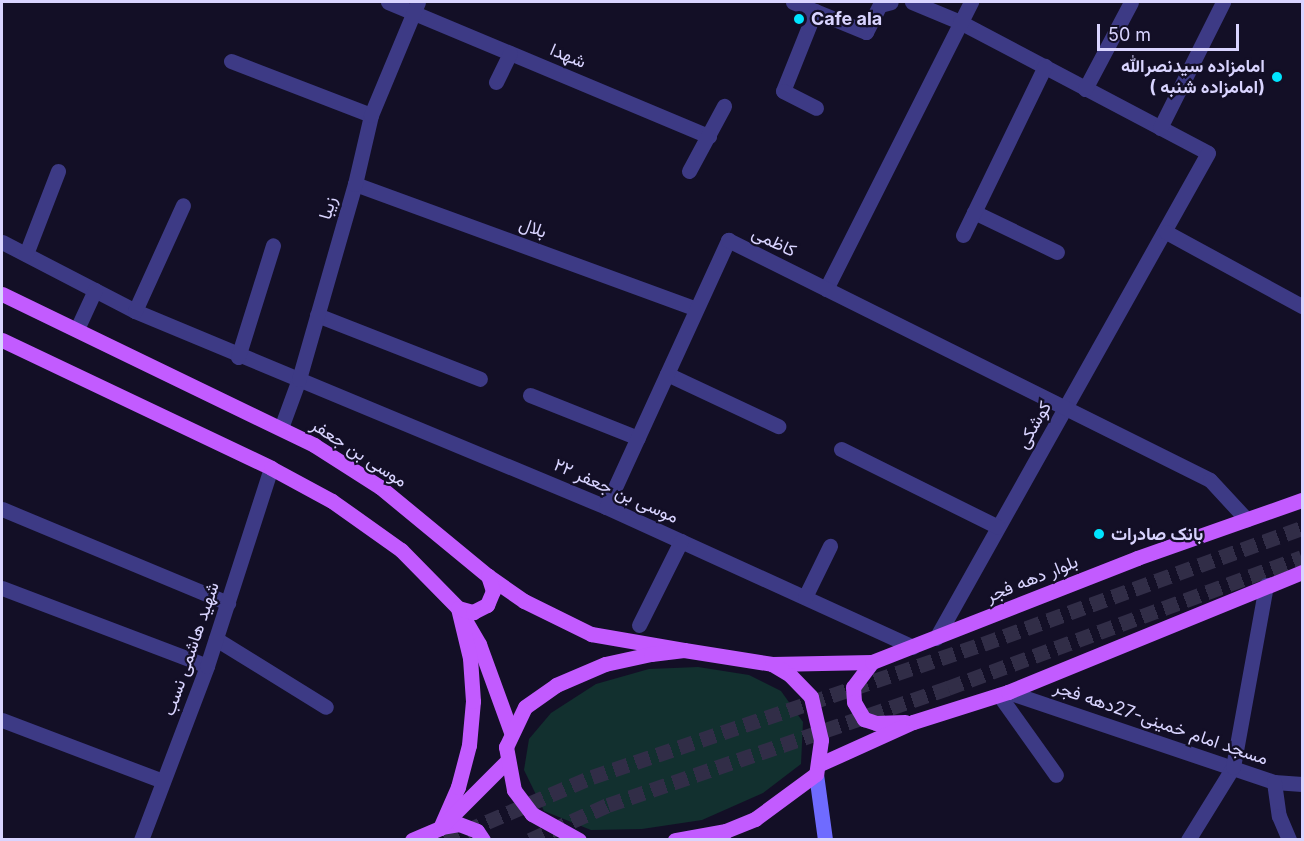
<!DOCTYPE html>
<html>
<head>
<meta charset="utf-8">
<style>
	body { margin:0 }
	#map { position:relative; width:1304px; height:841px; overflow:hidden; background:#130f26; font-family:Inter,Vazirmatn,sans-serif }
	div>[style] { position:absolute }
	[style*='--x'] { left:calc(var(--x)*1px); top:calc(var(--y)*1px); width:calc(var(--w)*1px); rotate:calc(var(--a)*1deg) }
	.green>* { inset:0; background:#12302f }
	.primary-tunnel>* { height:15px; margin-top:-7.5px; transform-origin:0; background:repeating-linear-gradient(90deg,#312d47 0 15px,transparent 0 23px) }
	.minor>* { height:15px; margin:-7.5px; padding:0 7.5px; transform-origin:7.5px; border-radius:7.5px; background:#3d3a85 }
	.secondary>* { height:15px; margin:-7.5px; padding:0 7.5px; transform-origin:7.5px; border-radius:7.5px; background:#6f6bff }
	.primary>* { height:15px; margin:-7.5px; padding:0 7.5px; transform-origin:7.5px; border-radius:7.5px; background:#c25bff }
	.dots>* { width:16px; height:16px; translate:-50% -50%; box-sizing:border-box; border:3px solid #130f26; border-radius:50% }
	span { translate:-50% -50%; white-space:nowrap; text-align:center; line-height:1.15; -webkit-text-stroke:4.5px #130f26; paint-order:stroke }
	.poi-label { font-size:18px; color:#d9d4ff; font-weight:700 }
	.left { translate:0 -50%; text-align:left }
	.right { translate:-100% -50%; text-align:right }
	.street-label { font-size:18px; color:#d9d4ff }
	.frame { position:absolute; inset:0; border:3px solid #d9d4ff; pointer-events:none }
	.scale { position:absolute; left:1097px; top:24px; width:142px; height:27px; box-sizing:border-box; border:3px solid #d9d4ff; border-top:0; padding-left:8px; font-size:18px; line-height:21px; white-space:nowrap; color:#d9d4ff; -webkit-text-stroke:4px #130f26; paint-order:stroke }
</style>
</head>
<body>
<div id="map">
	<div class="green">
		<div style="clip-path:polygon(698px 667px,749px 675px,781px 691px,803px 722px,801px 764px,763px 793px,702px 820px,642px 829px,591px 830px,544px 811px,524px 770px,529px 739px,551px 713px,596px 684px,649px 669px)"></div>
	</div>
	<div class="primary-tunnel">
		<div style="--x:445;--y:840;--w:160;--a:-23.2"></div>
		<div style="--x:592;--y:777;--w:413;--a:-18.8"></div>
		<div style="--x:983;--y:644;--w:339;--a:-20"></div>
		<div style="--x:530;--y:840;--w:85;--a:-24.2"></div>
		<div style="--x:608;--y:805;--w:360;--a:-19"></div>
		<div style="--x:948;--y:688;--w:377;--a:-20.3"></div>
	</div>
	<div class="minor">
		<div style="--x:388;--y:2;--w:348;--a:22.7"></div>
		<div style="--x:793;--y:2;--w:79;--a:22.3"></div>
		<div style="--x:866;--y:32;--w:30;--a:-63"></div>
		<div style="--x:880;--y:5;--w:11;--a:-15"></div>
		<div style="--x:912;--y:2;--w:52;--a:22.6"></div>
		<div style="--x:960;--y:22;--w:280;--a:27.8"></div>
		<div style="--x:1208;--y:153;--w:556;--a:119.28"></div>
		<div style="--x:815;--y:11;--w:86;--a:111.8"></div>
		<div style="--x:783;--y:91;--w:37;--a:27"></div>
		<div style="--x:231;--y:61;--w:150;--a:21.1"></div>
		<div style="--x:496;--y:82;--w:32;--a:-64"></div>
		<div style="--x:1085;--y:89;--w:98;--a:-62.1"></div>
		<div style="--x:1160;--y:128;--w:141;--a:-63.4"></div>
		<div style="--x:689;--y:171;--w:74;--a:-61.7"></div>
		<div style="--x:355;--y:184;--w:363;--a:20.1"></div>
		<div style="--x:974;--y:212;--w:92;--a:25.7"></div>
		<div style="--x:1166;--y:232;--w:155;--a:28.6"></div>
		<div style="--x:963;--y:235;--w:188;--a:-64.1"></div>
		<div style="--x:2;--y:242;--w:150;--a:27.4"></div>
		<div style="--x:135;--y:311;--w:510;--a:22.59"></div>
		<div style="--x:606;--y:507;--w:337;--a:24.5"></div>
		<div style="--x:26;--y:254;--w:89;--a:-68.9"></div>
		<div style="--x:826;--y:289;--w:322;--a:-63.2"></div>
		<div style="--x:135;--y:311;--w:116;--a:-65.6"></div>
		<div style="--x:317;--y:315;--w:175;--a:21.4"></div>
		<div style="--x:77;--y:329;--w:43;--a:-65.2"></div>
		<div style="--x:238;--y:357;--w:117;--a:-72.6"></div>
		<div style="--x:667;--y:374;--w:123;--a:25.1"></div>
		<div style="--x:530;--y:395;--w:116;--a:21.7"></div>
		<div style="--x:281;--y:428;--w:52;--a:-69.8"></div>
		<div style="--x:299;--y:379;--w:203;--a:-74"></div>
		<div style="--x:355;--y:184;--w:71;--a:-76.9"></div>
		<div style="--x:371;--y:115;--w:122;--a:-67.4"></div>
		<div style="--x:841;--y:449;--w:175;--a:26.4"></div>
		<div style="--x:606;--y:507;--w:294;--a:-65.4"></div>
		<div style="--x:728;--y:240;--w:538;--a:26.47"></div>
		<div style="--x:1210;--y:480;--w:54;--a:47.2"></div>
		<div style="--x:2;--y:509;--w:245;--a:22.6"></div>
		<div style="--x:2;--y:588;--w:219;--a:20.8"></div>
		<div style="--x:805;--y:597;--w:57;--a:-63.9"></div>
		<div style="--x:639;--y:625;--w:94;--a:-63.4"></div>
		<div style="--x:216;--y:639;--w:129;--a:31.7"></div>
		<div style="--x:1008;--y:692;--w:281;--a:18.7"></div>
		<div style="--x:1274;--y:782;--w:28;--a:4"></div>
		<div style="--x:999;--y:695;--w:98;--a:54.5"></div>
		<div style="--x:2;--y:720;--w:172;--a:20.8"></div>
		<div style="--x:1274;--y:782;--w:34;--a:82"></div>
		<div style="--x:1279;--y:816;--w:26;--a:67"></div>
		<div style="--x:141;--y:840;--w:186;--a:-69.2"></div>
		<div style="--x:207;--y:666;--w:208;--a:-72.1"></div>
		<div style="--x:1188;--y:840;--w:86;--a:-58.3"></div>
		<div style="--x:1233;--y:767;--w:185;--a:-79.7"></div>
	</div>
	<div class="secondary">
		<div style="--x:816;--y:774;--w:67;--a:82.2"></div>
	</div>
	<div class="primary">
		<div style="--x:2;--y:294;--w:347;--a:25.8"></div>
		<div style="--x:314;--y:445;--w:78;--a:32.5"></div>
		<div style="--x:380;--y:487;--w:140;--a:39.5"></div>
		<div style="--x:488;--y:576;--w:44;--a:34.8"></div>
		<div style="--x:524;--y:601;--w:75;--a:26.2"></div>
		<div style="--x:591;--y:634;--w:94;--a:9.8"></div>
		<div style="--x:2;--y:340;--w:298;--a:25.4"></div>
		<div style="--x:271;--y:468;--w:69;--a:28.4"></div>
		<div style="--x:332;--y:501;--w:85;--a:35.4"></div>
		<div style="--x:401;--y:550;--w:81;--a:45.5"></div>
		<div style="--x:458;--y:608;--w:42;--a:59.7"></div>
		<div style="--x:479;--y:644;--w:94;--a:70"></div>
		<div style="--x:872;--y:662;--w:31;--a:127"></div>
		<div style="--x:853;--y:687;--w:15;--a:86"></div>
		<div style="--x:854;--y:702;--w:20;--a:60"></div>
		<div style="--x:864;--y:719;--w:13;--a:18"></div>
		<div style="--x:876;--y:723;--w:29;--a:-2"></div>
		<div style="--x:772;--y:664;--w:100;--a:-1.1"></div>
		<div style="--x:872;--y:662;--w:285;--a:-21.4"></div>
		<div style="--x:1137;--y:558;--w:175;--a:-19.4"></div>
		<div style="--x:820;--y:764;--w:102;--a:-24.3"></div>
		<div style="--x:913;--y:722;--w:100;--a:-17.5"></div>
		<div style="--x:1008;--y:692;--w:318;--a:-22.2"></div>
		<div style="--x:441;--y:827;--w:18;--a:-9"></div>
		<div style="--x:459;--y:824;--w:19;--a:21"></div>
		<div style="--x:477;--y:831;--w:11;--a:56"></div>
		<div style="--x:440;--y:828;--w:45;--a:-66.3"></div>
		<div style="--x:458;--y:787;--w:43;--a:-75.3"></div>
		<div style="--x:469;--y:745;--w:44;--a:-84.8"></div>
		<div style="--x:473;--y:701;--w:43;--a:-94"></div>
		<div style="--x:470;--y:658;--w:51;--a:-103.5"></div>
		<div style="--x:458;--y:608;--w:16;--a:15"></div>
		<div style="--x:473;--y:612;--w:16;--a:-27"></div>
		<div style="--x:487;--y:605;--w:15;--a:-67"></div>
		<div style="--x:493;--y:591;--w:16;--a:-108"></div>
		<div style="--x:412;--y:840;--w:30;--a:-23"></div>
		<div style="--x:440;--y:828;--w:93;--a:-45"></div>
		<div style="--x:579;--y:840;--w:54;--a:-151"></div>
		<div style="--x:532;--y:814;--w:30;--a:-127"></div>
		<div style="--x:514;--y:790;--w:44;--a:-100.5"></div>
		<div style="--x:506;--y:747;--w:44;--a:-64.6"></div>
		<div style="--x:525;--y:707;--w:38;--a:-35"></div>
		<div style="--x:556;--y:685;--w:53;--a:-23.2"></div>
		<div style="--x:605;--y:664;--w:47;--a:-12.3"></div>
		<div style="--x:651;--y:654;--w:33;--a:-7"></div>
		<div style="--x:684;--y:650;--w:89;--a:9"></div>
		<div style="--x:772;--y:664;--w:21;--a:31"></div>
		<div style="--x:790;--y:675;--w:30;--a:46"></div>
		<div style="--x:811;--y:697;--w:44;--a:76.9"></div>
		<div style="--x:821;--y:740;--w:34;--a:98"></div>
		<div style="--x:816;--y:774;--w:76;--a:143.6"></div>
		<div style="--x:755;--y:819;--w:31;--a:158"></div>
		<div style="--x:726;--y:831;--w:52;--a:170"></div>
	</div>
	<div class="dots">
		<div style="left:799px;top:19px;background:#00e5ff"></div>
		<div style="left:1277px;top:77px;background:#00e5ff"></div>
		<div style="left:1099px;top:534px;background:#00e5ff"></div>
	</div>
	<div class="poi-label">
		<span class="left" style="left:811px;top:19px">Cafe ala</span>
		<span class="right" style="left:1265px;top:77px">امامزاده سیدنصرالله<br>( امامزاده شنبه)</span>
		<span class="left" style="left:1111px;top:534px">بانک صادرات</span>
	</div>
	<div class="street-label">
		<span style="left:568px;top:56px;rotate:23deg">شهدا</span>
		<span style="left:328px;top:208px;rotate:-74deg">زیبا</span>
		<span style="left:533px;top:228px;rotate:20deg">بلال</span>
		<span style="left:774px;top:242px;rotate:26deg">کاظمی</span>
		<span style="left:1034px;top:425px;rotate:-60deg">کوشکی</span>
		<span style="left:359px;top:453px;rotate:33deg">موسی بن جعفر</span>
		<span style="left:616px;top:491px;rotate:24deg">موسی بن جعفر ۲۲</span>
		<span style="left:1032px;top:579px;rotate:-22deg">بلوار دهه فجر</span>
		<span style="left:191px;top:649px;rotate:-71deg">شهید هاشمی نسب</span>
		<span style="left:1161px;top:723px;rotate:19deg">مسجد امام خمینی-27دهه فجر</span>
	</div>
	<div class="frame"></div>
	<div class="scale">50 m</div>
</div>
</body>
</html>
